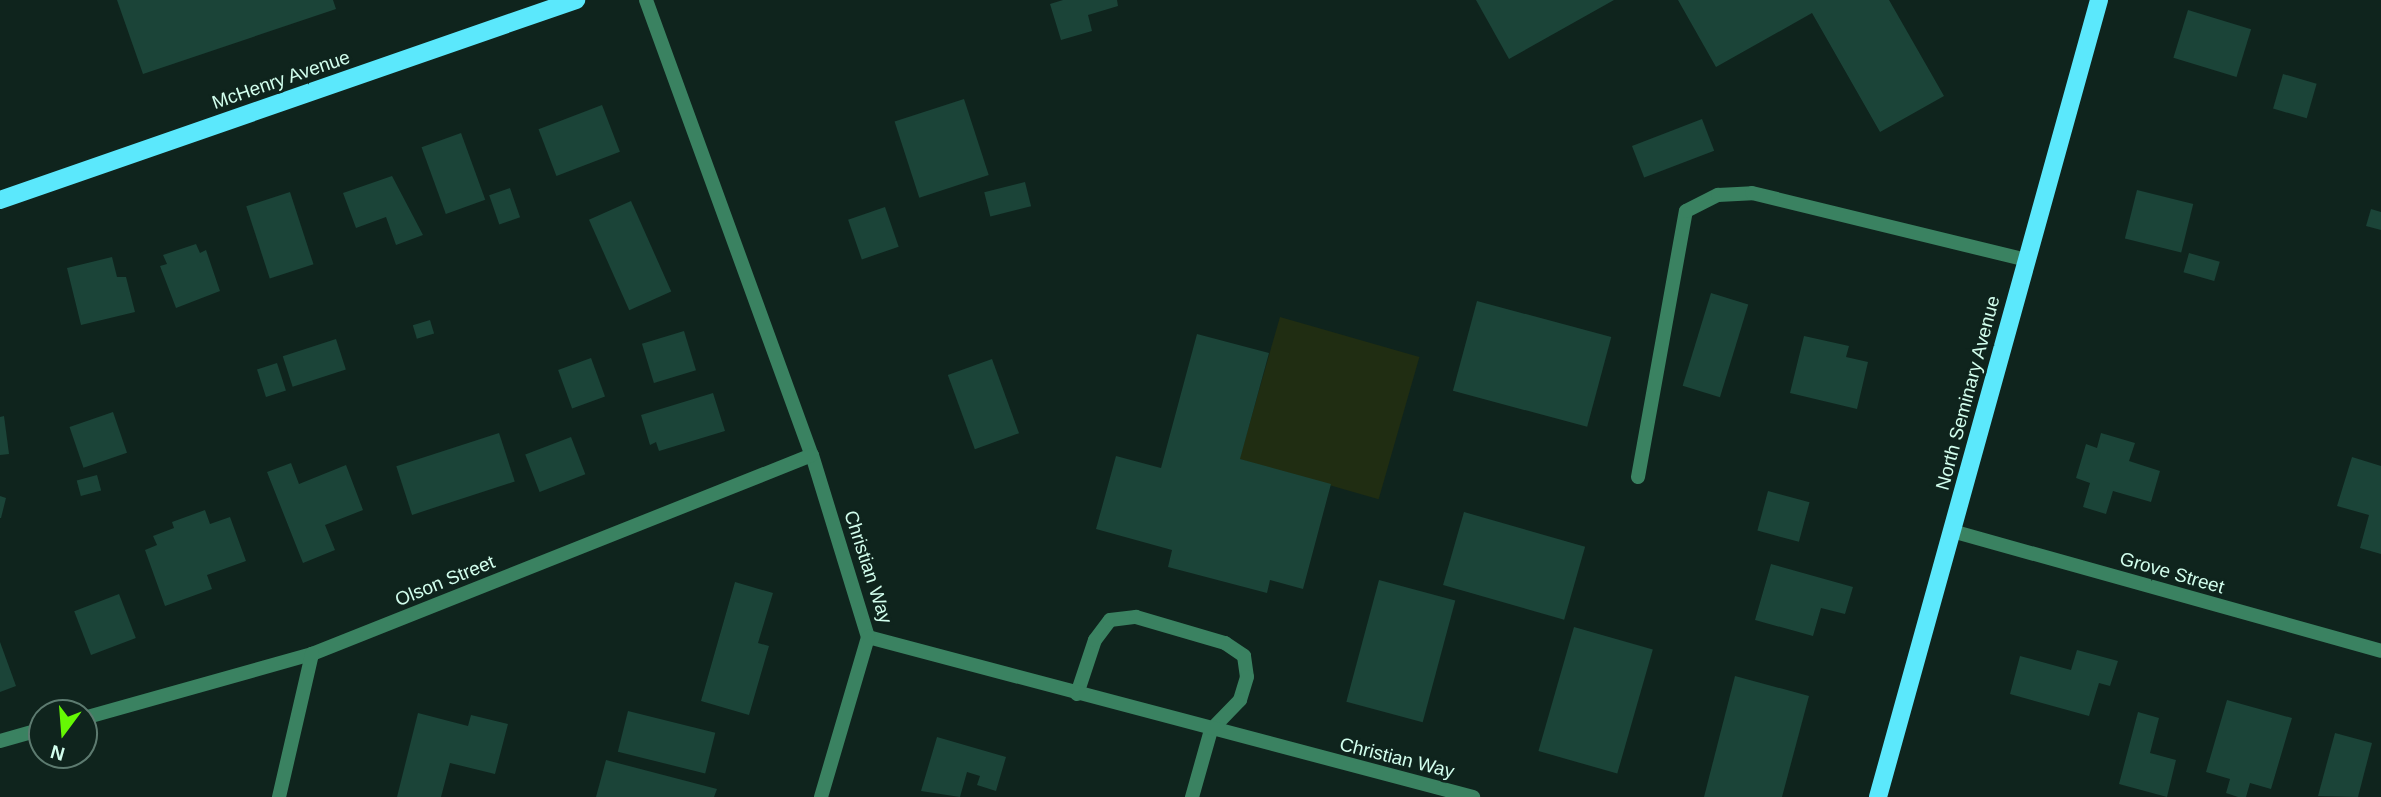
<!DOCTYPE html>
<html>
<head>
<meta charset="utf-8">
<style>
	body { margin:0 }
	#map { position:relative; width:2381px; height:797px; overflow:hidden; background:#0f241d; font-family:Helvetica,sans-serif }
	div>[style] { position:absolute }
	[style*='--x'] { left:calc(var(--x)*1px); top:calc(var(--y)*1px); width:calc(var(--w)*1px); rotate:calc(var(--a)*1deg) }
	.green>* { inset:0; background:#202d12; transform-origin:0 0 }
	.building>* { inset:0; background:#1b4438; transform-origin:0 0 }
	.service>* { height:14px; margin:-7px; padding:0 7px; transform-origin:7px; border-radius:7px; background:#3a8261 }
	.minor>* { height:14px; margin:-7px; padding:0 7px; transform-origin:7px; border-radius:7px; background:#3a8261 }
	.primary>* { height:18px; margin:-9px; padding:0 9px; transform-origin:9px; border-radius:9px; background:#5be8fc }
	span { translate:-50% -50%; white-space:nowrap; text-align:center; line-height:1.15; -webkit-text-stroke:5px #0f241d; paint-order:stroke }
	.street-label { font-size:19px; color:#d2feed }
	.north { position:absolute; left:28px; top:699px; width:70px; height:70px; box-sizing:border-box; background:#0f241d; border:2px solid #5d7b70; border-radius:50%; rotate:196deg; font-size:19px; font-weight:700; line-height:28px; text-align:center; color:#d2feed }
	.north::after { content:''; display:block; margin:auto; width:24px; height:32px; background:#66f804; clip-path:polygon(50% 0,100% 100%,50% 72%,0 100%) }
</style>
</head>
<body>
<div id="map">
	<div class="green">
		<div style="left:1280px;top:317px;width:145px;height:148px;rotate:16deg"></div>
	</div>
	<div class="building">
		<div style="clip-path:polygon(117px 0,333px 0,336px 9px,143px 74px)"></div>
		<div style="clip-path:polygon(1063px 0,1117px 0,1118px 6px,1088px 15px,1092px 31px,1061px 40px,1050px 4px)"></div>
		<div style="clip-path:polygon(1476px 0,1614px 0,1509px 59px)"></div>
		<div style="clip-path:polygon(1678px 0,1889px 0,1944px 96px,1880px 132px,1812px 13px,1716px 67px)"></div>
		<div style="left:2188px;top:10px;width:66px;height:50px;rotate:17deg"></div>
		<div style="left:2283px;top:74px;width:35px;height:36px;rotate:16deg"></div>
		<div style="left:964px;top:99px;width:80px;height:73px;rotate:72deg"></div>
		<div style="left:602px;top:105px;width:50px;height:68px;rotate:69deg"></div>
		<div style="left:1702px;top:119px;width:34px;height:75px;rotate:69deg"></div>
		<div style="left:461px;top:133px;width:71px;height:42px;rotate:70deg"></div>
		<div style="clip-path:polygon(392px 176px,423px 235px,396px 245px,386px 217px,356px 228px,343px 193px)"></div>
		<div style="left:1025px;top:182px;width:25px;height:42px;rotate:76deg"></div>
		<div style="left:510px;top:188px;width:31px;height:22px;rotate:71deg"></div>
		<div style="left:2137px;top:190px;width:58px;height:50px;rotate:14deg"></div>
		<div style="left:290px;top:192px;width:76px;height:46px;rotate:72deg"></div>
		<div style="left:631px;top:201px;width:99px;height:46px;rotate:66deg"></div>
		<div style="left:885px;top:207px;width:42px;height:39px;rotate:71deg"></div>
		<div style="clip-path:polygon(2371px 209px,2381px 212px,2381px 230px,2366px 226px)"></div>
		<div style="clip-path:polygon(196px 244px,200px 253px,206px 250px,220px 291px,176px 308px,160px 266px,167px 264px,163px 255px)"></div>
		<div style="left:2189px;top:253px;width:32px;height:20px;rotate:16deg"></div>
		<div style="clip-path:polygon(112px 257px,117px 277px,126px 277px,135px 312px,81px 325px,67px 268px)"></div>
		<div style="left:1711px;top:293px;width:39px;height:97px;rotate:17deg"></div>
		<div style="left:1477px;top:301px;width:139px;height:93px;rotate:15deg"></div>
		<div style="left:430px;top:320px;width:14px;height:18px;rotate:73deg"></div>
		<div style="left:684px;top:331px;width:41px;height:44px;rotate:73deg"></div>
		<div style="clip-path:polygon(1197px 334px,1269px 353px,1240px 459px,1331px 484px,1303px 589px,1270px 580px,1267px 593px,1168px 567px,1172px 550px,1096px 529px,1116px 456px,1161px 468px)"></div>
		<div style="clip-path:polygon(1804px 336px,1849px 346px,1846px 357px,1868px 362px,1857px 409px,1790px 393px)"></div>
		<div style="left:336px;top:339px;width:32px;height:56px;rotate:72deg"></div>
		<div style="left:591px;top:358px;width:41px;height:35px;rotate:70deg"></div>
		<div style="left:992px;top:359px;width:79px;height:47px;rotate:70deg"></div>
		<div style="left:277px;top:363px;width:29px;height:21px;rotate:72deg"></div>
		<div style="clip-path:polygon(713px 393px,725px 431px,659px 451px,656px 442px,650px 445px,641px 415px)"></div>
		<div style="left:113px;top:412px;width:43px;height:46px;rotate:71deg"></div>
		<div style="clip-path:polygon(4px 416px,9px 454px,0 455px,0 417px)"></div>
		<div style="left:499px;top:433px;width:51px;height:108px;rotate:72deg"></div>
		<div style="clip-path:polygon(2101px 433px,2135px 443px,2129px 461px,2160px 471px,2151px 502px,2113px 491px,2106px 514px,2083px 507px,2090px 483px,2076px 478px,2086px 444px,2097px 448px)"></div>
		<div style="left:571px;top:437px;width:40px;height:49px;rotate:69deg"></div>
		<div style="clip-path:polygon(2352px 457px,2381px 466px,2381px 554px,2360px 548px,2369px 515px,2337px 506px)"></div>
		<div style="clip-path:polygon(291px 463px,299px 484px,346px 465px,363px 510px,325px 525px,335px 550px,303px 563px,267px 472px)"></div>
		<div style="left:97px;top:475px;width:16px;height:21px;rotate:75deg"></div>
		<div style="left:1768px;top:491px;width:43px;height:41px;rotate:15deg"></div>
		<div style="clip-path:polygon(0 496px,6px 498px,1px 518px,0 518px)"></div>
		<div style="clip-path:polygon(205px 510px,210px 524px,230px 517px,246px 561px,207px 575px,212px 589px,165px 606px,145px 550px,157px 545px,153px 536px,174px 528px,172px 522px)"></div>
		<div style="left:1464px;top:512px;width:126px;height:76px;rotate:16deg"></div>
		<div style="clip-path:polygon(1771px 564px,1853px 587px,1845px 614px,1821px 608px,1813px 636px,1755px 620px)"></div>
		<div style="left:1379px;top:580px;width:79px;height:126px;rotate:15deg"></div>
		<div style="clip-path:polygon(735px 582px,773px 593px,758px 643px,769px 646px,749px 715px,701px 701px)"></div>
		<div style="left:119px;top:594px;width:47px;height:48px;rotate:69deg"></div>
		<div style="left:1574px;top:627px;width:82px;height:129px;rotate:16deg"></div>
		<div style="clip-path:polygon(0 642px,16px 686px,0 692px)"></div>
		<div style="clip-path:polygon(2077px 650px,2118px 661px,2110px 686px,2099px 683px,2089px 716px,2010px 694px,2020px 656px,2071px 670px)"></div>
		<div style="clip-path:polygon(1735px 676px,1809px 696px,1782px 797px,1704px 797px)"></div>
		<div style="clip-path:polygon(2227px 700px,2292px 718px,2271px 789px,2250px 783px,2246px 797px,2238px 797px,2226px 793px,2230px 779px,2206px 772px)"></div>
		<div style="left:628px;top:711px;width:90px;height:42px;rotate:14deg"></div>
		<div style="clip-path:polygon(2138px 712px,2159px 718px,2150px 753px,2176px 760px,2167px 797px,2119px 784px)"></div>
		<div style="clip-path:polygon(418px 713px,468px 726px,471px 715px,508px 724px,495px 774px,450px 763px,441px 797px,397px 797px)"></div>
		<div style="clip-path:polygon(2335px 733px,2372px 743px,2358px 797px,2318px 796px)"></div>
		<div style="clip-path:polygon(937px 737px,1006px 757px,996px 791px,977px 785px,980px 776px,967px 772px,960px 797px,921px 791px)"></div>
		<div style="clip-path:polygon(606px 760px,717px 789px,714px 797px,596px 797px)"></div>
	</div>
	<div class="service">
		<div style="--x:1638;--y:477;--w:270;--a:-79.8"></div>
		<div style="--x:1686;--y:211;--w:36;--a:-27"></div>
		<div style="--x:1718;--y:195;--w:34;--a:-3"></div>
		<div style="--x:1752;--y:193;--w:283;--a:13.7"></div>
		<div style="--x:1077;--y:694;--w:57;--a:-71.6"></div>
		<div style="--x:1095;--y:640;--w:25;--a:-53"></div>
		<div style="--x:1110;--y:620;--w:26;--a:-7"></div>
		<div style="--x:1136;--y:617;--w:93;--a:16.3"></div>
		<div style="--x:1225;--y:643;--w:23;--a:34"></div>
		<div style="--x:1244;--y:656;--w:21;--a:82"></div>
		<div style="--x:1247;--y:677;--w:24;--a:107"></div>
		<div style="--x:1240;--y:700;--w:42;--a:134"></div>
		<div style="--x:1211;--y:730;--w:70;--a:105.8"></div>
	</div>
	<div class="minor">
		<div style="--x:646;--y:0;--w:484;--a:70"></div>
		<div style="--x:812;--y:455;--w:190;--a:72.9"></div>
		<div style="--x:868;--y:637;--w:626;--a:14.81"></div>
		<div style="--x:1952;--y:531;--w:445;--a:15.6"></div>
		<div style="--x:84;--y:718;--w:237;--a:-15.7"></div>
		<div style="--x:312;--y:654;--w:538;--a:-21.7"></div>
		<div style="--x:0;--y:741;--w:44;--a:-15.9"></div>
		<div style="--x:279;--y:797;--w:147;--a:-77"></div>
		<div style="--x:821;--y:797;--w:167;--a:-73.6"></div>
	</div>
	<div class="primary">
		<div style="--x:0;--y:200;--w:610;--a:-19.15"></div>
		<div style="--x:1878;--y:797;--w:827;--a:-74.5"></div>
	</div>
	<div class="street-label">
		<span style="left:281px;top:80px;rotate:-19deg">McHenry Avenue</span>
		<span style="left:1968px;top:393px;rotate:-75deg">North Seminary Avenue</span>
		<span style="left:868px;top:567px;rotate:72deg">Christian Way</span>
		<span style="left:2172px;top:573px;rotate:16deg">Grove Street</span>
		<span style="left:445px;top:581px;rotate:-22deg">Olson Street</span>
		<span style="left:1397px;top:758px;rotate:14deg">Christian Way</span>
	</div>
	<div class="north">N</div>
</div>
</body>
</html>
